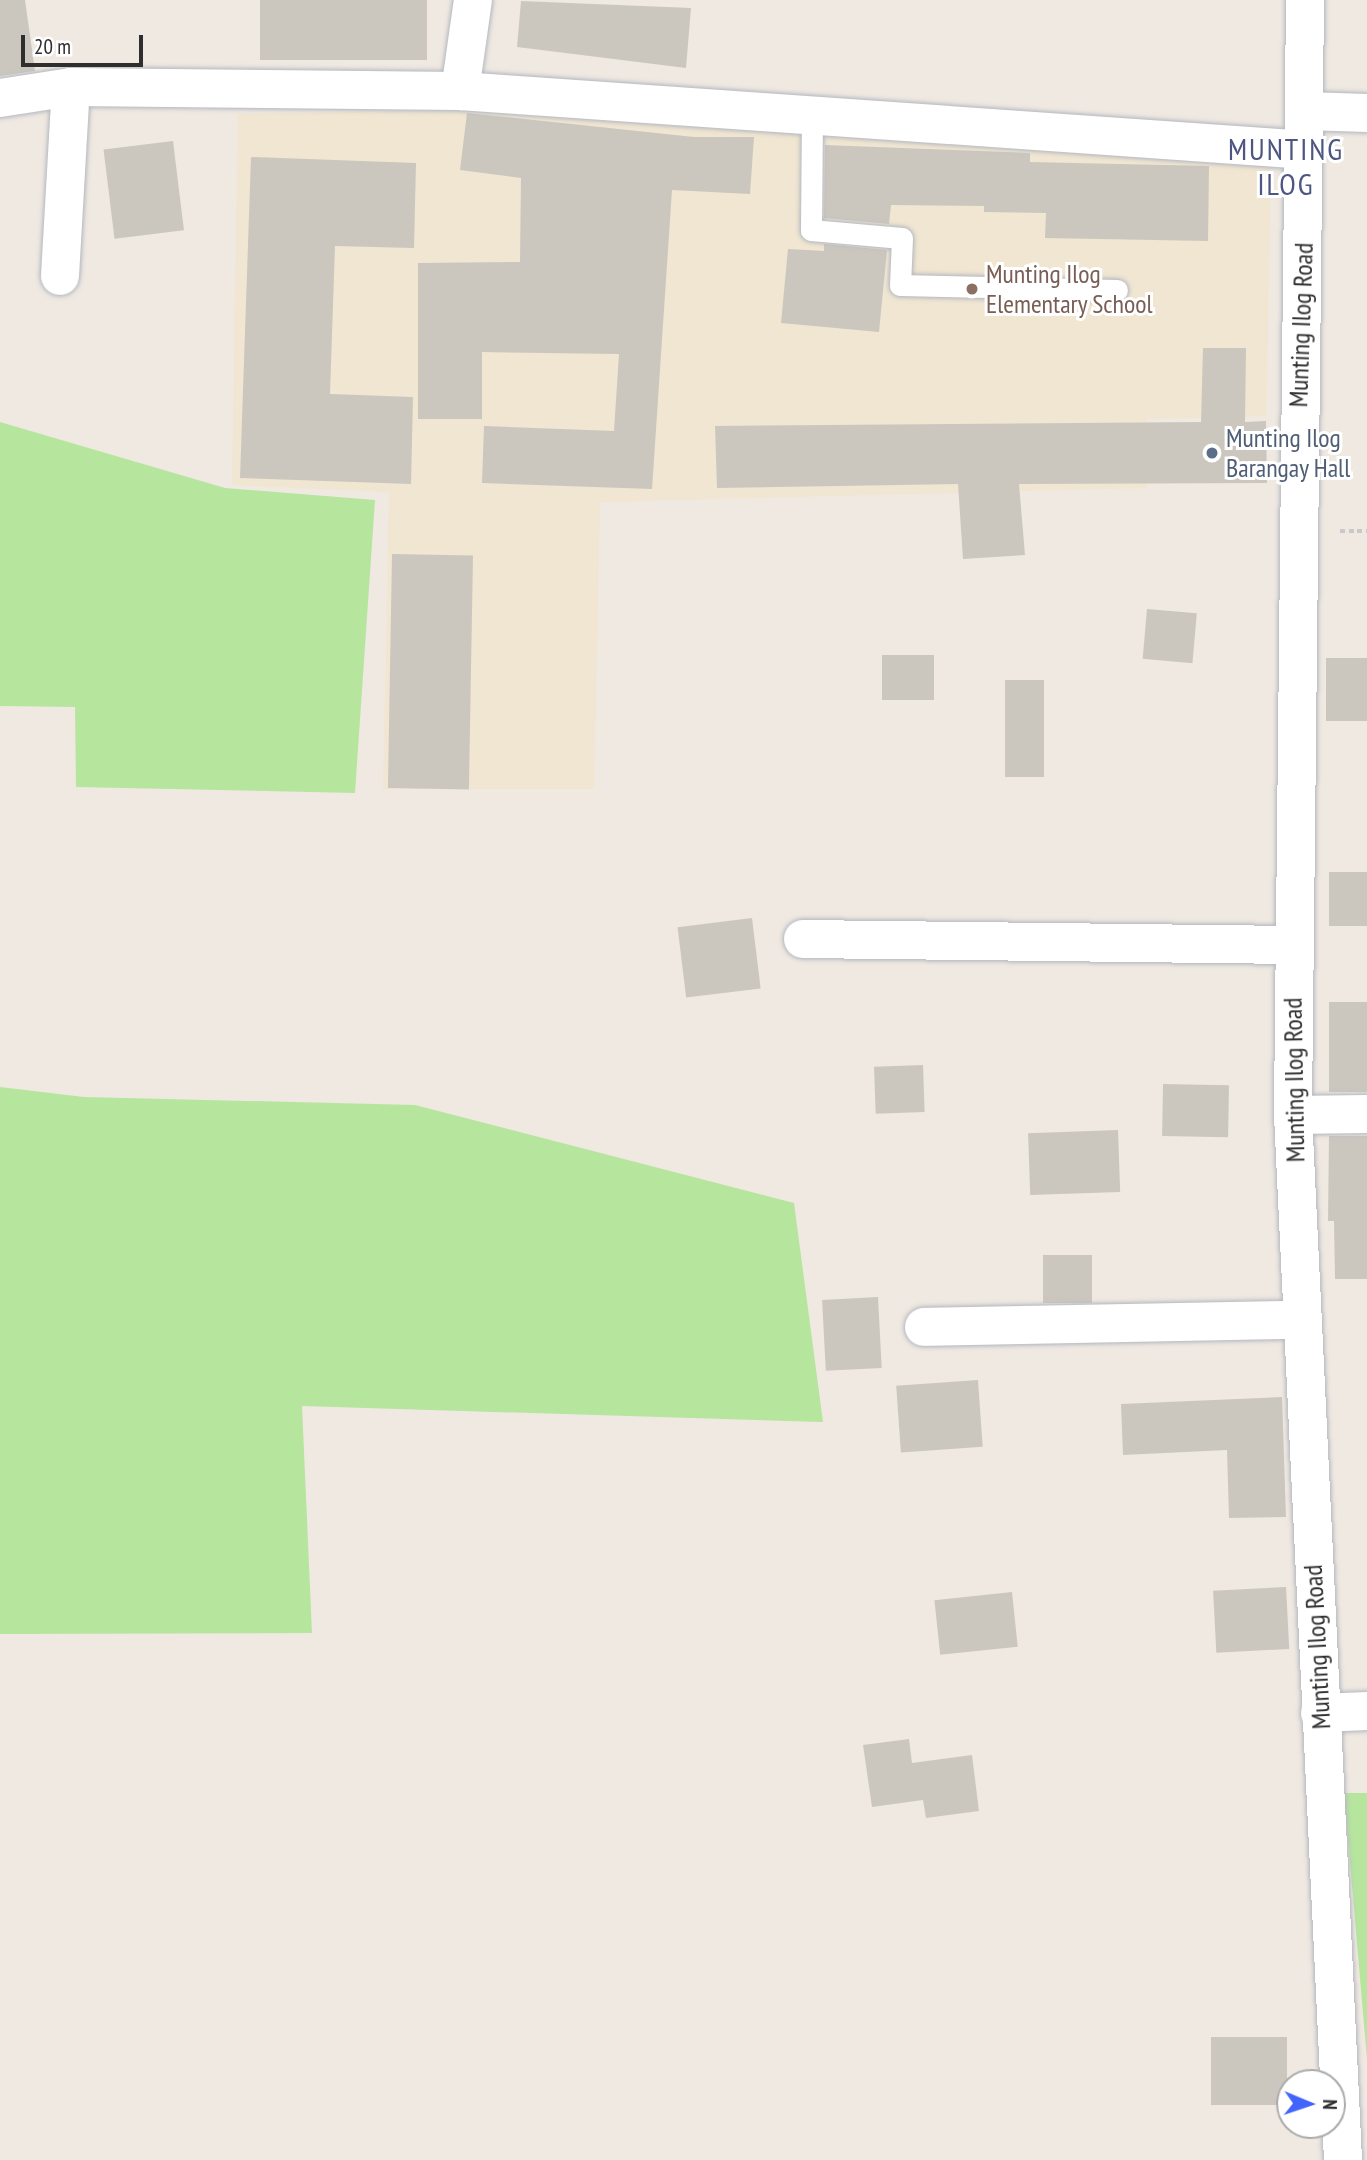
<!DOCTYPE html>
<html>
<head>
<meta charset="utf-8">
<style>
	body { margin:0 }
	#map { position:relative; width:1367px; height:2160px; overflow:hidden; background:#efe9e1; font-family:"PT Sans Narrow",sans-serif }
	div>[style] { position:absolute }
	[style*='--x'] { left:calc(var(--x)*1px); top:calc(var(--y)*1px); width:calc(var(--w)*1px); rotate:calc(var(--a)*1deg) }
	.education>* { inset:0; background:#f0e6d1 }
	.green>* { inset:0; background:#b6e59e }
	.building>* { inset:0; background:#cbc7bf; transform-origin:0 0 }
	.path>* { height:4.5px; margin-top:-2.25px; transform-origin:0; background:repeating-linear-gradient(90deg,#c9c9c9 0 5px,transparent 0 8.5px) }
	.roads { filter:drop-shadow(0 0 2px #b4b7c1) drop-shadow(0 0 2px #b4b7c1) }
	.lane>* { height:21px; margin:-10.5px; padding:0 10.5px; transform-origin:10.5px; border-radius:10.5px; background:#fff }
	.street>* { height:38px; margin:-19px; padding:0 19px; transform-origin:19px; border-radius:19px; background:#fff }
	.secondary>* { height:38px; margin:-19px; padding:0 19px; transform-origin:19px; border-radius:19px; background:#fff }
	.dots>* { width:19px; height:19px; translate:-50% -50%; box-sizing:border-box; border:4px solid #fff; border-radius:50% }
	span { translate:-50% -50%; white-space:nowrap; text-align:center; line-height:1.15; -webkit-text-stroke:6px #fff; paint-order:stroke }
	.education-label { font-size:26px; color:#785e54 }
	.left { translate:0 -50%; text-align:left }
	.street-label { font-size:26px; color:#2e2e2e }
	.service-label { font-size:26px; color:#4e5e75 }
	.quarter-label { font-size:30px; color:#4d5680; letter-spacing:2px }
	.north { position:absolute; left:1276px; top:2069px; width:70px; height:70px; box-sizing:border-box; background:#fff; border:2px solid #ababab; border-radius:50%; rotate:92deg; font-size:19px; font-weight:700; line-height:28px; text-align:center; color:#2e2e2e }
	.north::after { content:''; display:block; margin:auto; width:24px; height:32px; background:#4264fb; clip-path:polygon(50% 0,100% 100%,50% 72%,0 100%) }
	.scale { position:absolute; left:21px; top:35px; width:122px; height:32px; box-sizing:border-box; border:4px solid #2e2e2e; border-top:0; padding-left:9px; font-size:21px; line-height:24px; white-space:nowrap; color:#2e2e2e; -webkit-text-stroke:5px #fff; paint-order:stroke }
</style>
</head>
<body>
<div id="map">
	<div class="education">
		<div style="clip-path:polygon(481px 109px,1271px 162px,1266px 416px,1147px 419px,1147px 488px,600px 502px,594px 789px,383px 789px,389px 492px,232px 485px,238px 114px)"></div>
	</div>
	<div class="green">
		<div style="clip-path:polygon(0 422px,225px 488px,375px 500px,355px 793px,76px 787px,75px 707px,0 706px)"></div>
		<div style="clip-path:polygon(0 1087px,84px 1097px,415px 1105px,794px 1203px,823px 1422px,302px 1406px,312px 1633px,0 1634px)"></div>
		<div style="clip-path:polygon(1344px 1793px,1367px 1793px,1367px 2059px)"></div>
	</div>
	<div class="building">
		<div style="clip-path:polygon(0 0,25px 0,35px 71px,0 76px)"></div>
		<div style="left:260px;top:0;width:167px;height:60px"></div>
		<div style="clip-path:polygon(521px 1px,691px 8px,686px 68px,517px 47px)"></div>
		<div style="clip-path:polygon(467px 113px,694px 137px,754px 137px,750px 194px,672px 190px,652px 489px,482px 483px,484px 426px,614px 431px,619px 354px,482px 352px,482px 419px,418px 419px,418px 263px,520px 262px,521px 178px,460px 170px)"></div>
		<div style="left:173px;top:141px;width:90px;height:70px;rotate:83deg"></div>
		<div style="clip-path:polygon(825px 145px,1030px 153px,1030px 162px,1209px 166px,1208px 241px,1045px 238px,1046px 213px,984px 212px,984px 206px,891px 205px,889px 224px,824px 218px)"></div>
		<div style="clip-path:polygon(251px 157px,416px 163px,414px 248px,335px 246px,330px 394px,413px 397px,411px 484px,240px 478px)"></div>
		<div style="clip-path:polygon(824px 244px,887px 250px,879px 332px,781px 323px,788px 249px,824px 251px)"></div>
		<div style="clip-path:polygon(1203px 348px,1246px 348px,1245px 422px,1266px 421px,1267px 483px,1019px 484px,1025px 555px,963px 559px,958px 484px,717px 488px,715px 426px,1201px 422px)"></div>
		<div style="left:392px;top:554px;width:81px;height:234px;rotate:1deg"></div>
		<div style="left:1147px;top:609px;width:50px;height:50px;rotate:5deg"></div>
		<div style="left:882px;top:655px;width:52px;height:45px"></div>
		<div style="left:1326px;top:658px;width:41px;height:63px"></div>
		<div style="left:1005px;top:680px;width:39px;height:97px"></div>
		<div style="left:1367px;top:872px;width:54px;height:38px;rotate:90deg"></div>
		<div style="left:752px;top:918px;width:71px;height:75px;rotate:83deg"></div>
		<div style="left:1367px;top:1002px;width:90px;height:38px;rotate:90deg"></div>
		<div style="left:923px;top:1065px;width:47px;height:49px;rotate:88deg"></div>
		<div style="left:1163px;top:1084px;width:66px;height:52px;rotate:1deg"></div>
		<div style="left:1118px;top:1130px;width:62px;height:90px;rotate:88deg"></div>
		<div style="clip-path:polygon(1329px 1136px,1367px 1136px,1367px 1279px,1335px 1279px,1334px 1221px,1328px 1221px)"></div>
		<div style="left:1043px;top:1255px;width:49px;height:48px"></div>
		<div style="left:878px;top:1297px;width:71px;height:56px;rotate:87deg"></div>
		<div style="left:978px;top:1380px;width:67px;height:82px;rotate:86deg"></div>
		<div style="clip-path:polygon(1282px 1397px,1286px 1517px,1229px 1518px,1227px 1450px,1123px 1455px,1121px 1404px)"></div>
		<div style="left:1286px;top:1587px;width:62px;height:73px;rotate:87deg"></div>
		<div style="left:1012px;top:1592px;width:55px;height:78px;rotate:84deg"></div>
		<div style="clip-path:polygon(909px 1739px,912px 1763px,972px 1755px,979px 1811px,926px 1818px,923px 1800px,872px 1807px,863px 1745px)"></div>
		<div style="left:1211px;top:2037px;width:76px;height:68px"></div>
	</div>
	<div class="path">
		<div style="--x:1340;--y:531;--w:27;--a:0"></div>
	</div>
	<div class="roads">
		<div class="lane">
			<div style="--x:812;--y:115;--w:115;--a:90.5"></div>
			<div style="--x:811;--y:230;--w:91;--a:5"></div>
			<div style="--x:902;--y:238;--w:47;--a:92.4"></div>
			<div style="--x:900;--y:285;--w:217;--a:1.3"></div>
		</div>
		<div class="street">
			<div style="--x:460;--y:91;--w:92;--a:-81.9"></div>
			<div style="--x:0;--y:98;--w:72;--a:-8.8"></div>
			<div style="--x:71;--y:87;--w:389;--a:0.6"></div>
			<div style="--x:460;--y:91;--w:849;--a:3.98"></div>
			<div style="--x:1306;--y:111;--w:61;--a:1.9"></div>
			<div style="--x:60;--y:276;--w:189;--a:-86.7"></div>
			<div style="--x:803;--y:939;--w:489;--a:0.7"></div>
			<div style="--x:1293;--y:1115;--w:74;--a:-0.8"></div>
			<div style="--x:924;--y:1327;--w:379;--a:-1.1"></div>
			<div style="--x:1320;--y:1713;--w:47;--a:-2.4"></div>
		</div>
		<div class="secondary">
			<div style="--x:1305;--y:0;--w:1115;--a:90.62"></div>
			<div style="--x:1293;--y:1115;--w:1046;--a:87.26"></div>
		</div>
	</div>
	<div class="dots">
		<div style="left:972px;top:289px;background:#8d6e63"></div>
		<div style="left:1212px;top:453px;background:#5c6f8a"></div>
	</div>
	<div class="education-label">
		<span class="left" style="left:986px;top:289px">Munting Ilog<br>Elementary School</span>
	</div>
	<div class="street-label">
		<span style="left:1301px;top:325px;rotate:-88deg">Munting Ilog Road</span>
		<span style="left:1294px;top:1080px;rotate:-91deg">Munting Ilog Road</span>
		<span style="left:1317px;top:1647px;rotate:-93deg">Munting Ilog Road</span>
	</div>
	<div class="service-label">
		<span class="left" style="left:1226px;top:453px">Munting Ilog<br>Barangay Hall</span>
	</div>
	<div class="quarter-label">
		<span style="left:1286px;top:166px">MUNTING<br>ILOG</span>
	</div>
	<div class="north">N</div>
	<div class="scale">20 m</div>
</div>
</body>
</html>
